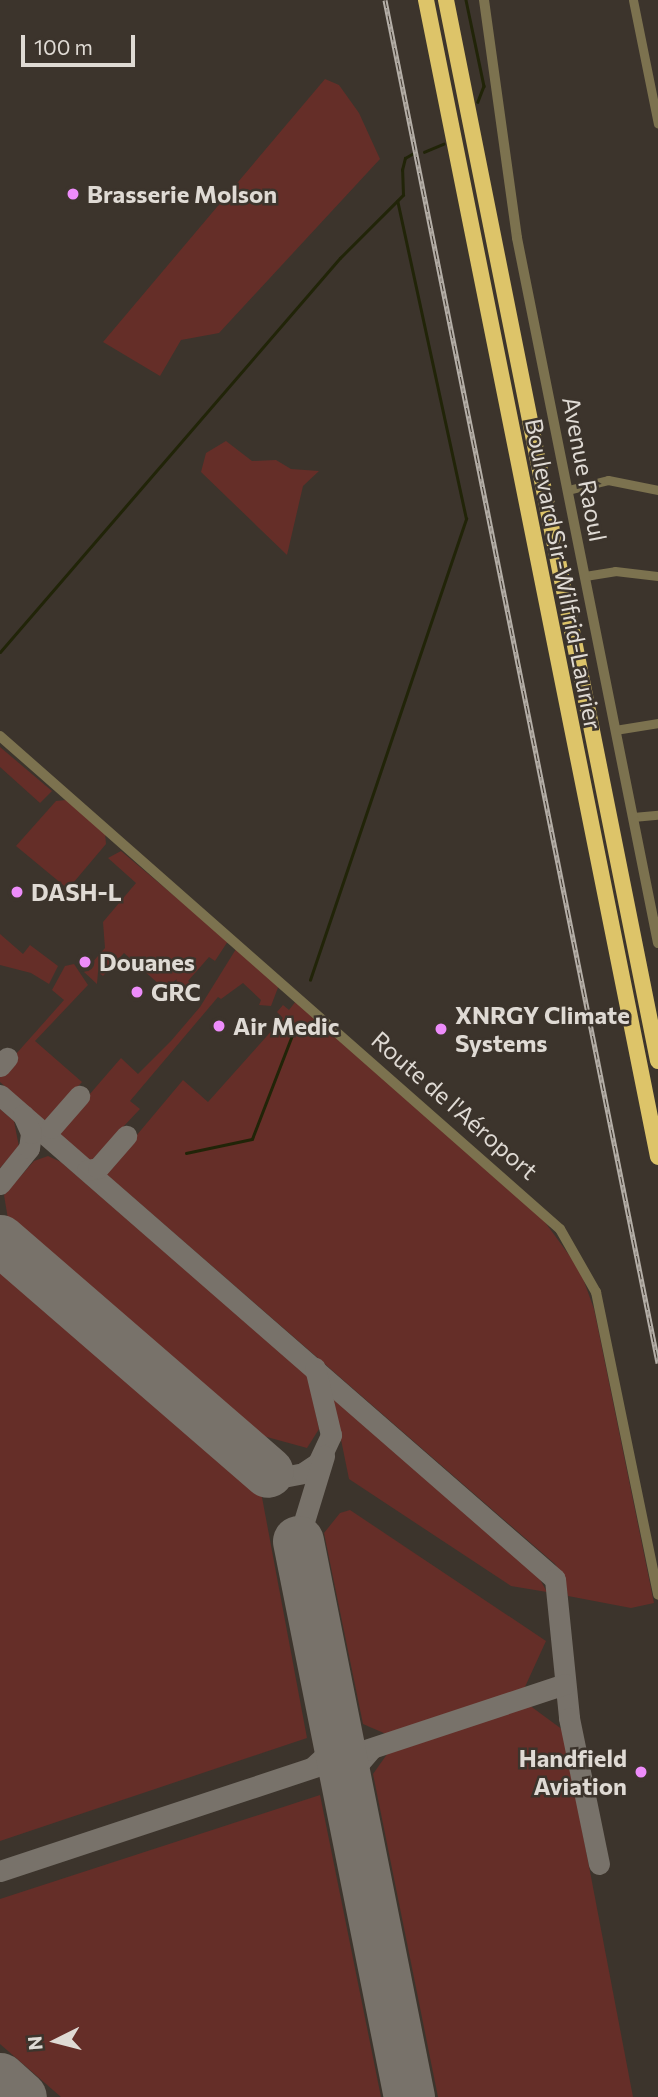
<!DOCTYPE html>
<html>
<head>
<meta charset="utf-8">
<style>
	body { margin:0 }
	#map { position:relative; width:658px; height:2097px; overflow:hidden; background:#3c342c; font-family:Commissioner,sans-serif }
	div>[style] { position:absolute }
	[style*='--x'] { left:calc(var(--x)*1px); top:calc(var(--y)*1px); width:calc(var(--w)*1px); rotate:calc(var(--a)*1deg) }
	.green>* { inset:0; background:#652e28 }
	.stream>* { height:2.5px; margin:-1.25px; padding:0 1.25px; transform-origin:1.25px; border-radius:1.25px; background:#212408 }
	.taxiway>* { height:21px; margin:-10.5px; padding:0 10.5px; transform-origin:10.5px; border-radius:10.5px; background:#78726a }
	.runway>* { height:51px; margin:-25.5px; padding:0 25.5px; transform-origin:25.5px; border-radius:25.5px; background:#78726a }
	.minor>* { height:9px; margin:-4.5px; padding:0 4.5px; transform-origin:4.5px; border-radius:4.5px; background:#7c724f }
	.tertiary>* { height:10px; margin:-5px; padding:0 5px; transform-origin:5px; border-radius:5px; background:#7c724f }
	.motorway>* { height:16px; margin:-8px; padding:0 8px; transform-origin:8px; border-radius:8px; background:#ddc469 }
	.rail>* { height:5px; margin-top:-2.5px; transform-origin:0; background:repeating-linear-gradient(90deg,#3c342c 0 8px,#b5afa8 0 16px); box-sizing:border-box; border-block:2px solid #b5afa8 }
	.dots>* { width:19px; height:19px; translate:-50% -50%; box-sizing:border-box; border:4px solid #3c342c; border-radius:50% }
	span { translate:-50% -50%; white-space:nowrap; text-align:center; line-height:1.15; -webkit-text-stroke:5px #3c342c; paint-order:stroke }
	.poi-label { font-size:24px; color:#dfdad4; font-weight:700 }
	.left { translate:0 -50%; text-align:left }
	.right { translate:-100% -50%; text-align:right }
	.street-label { font-size:24px; color:#dfdad4 }
	.north { position:absolute; left:21px; top:2006px; width:70px; height:70px; -webkit-text-stroke:5px #3c342c; paint-order:stroke; rotate:264deg; font-size:19px; font-weight:700; line-height:28px; text-align:center; color:#dfdad4 }
	.north::after { content:''; display:block; margin:auto; width:24px; height:32px; background:#dfdad4; clip-path:polygon(50% 0,100% 100%,50% 72%,0 100%) }
	.scale { position:absolute; left:21px; top:35px; width:114px; height:32px; box-sizing:border-box; border:4px solid #dfdad4; border-top:0; padding-left:9px; font-size:21px; line-height:24px; white-space:nowrap; color:#dfdad4; -webkit-text-stroke:5px #3c342c; paint-order:stroke }
</style>
</head>
<body>
<div id="map">
	<div class="green">
		<div style="clip-path:polygon(325px 79px,339px 85px,359px 113px,380px 159px,219px 333px,181px 340px,160px 376px,103px 342px)"></div>
		<div style="clip-path:polygon(226px 441px,252px 461px,276px 460px,291px 469px,319px 471px,303px 486px,287px 555px,201px 472px,206px 453px)"></div>
		<div style="clip-path:polygon(0 747px,52px 791px,40px 803px,0 767px)"></div>
		<div style="clip-path:polygon(66px 800px,105px 833px,106px 844px,68px 889px,16px 846px,56px 801px)"></div>
		<div style="clip-path:polygon(121px 851px,228px 941px,215px 961px,209px 957px,188px 981px,192px 985px,187px 991px,178px 983px,169px 993px,124px 953px,103px 976px,98px 972px,97px 984px,84px 972px,105px 948px,103px 922px,136px 883px,108px 858px)"></div>
		<div style="clip-path:polygon(0 934px,23px 954px,30px 945px,58px 966px,49px 984px,31px 973px,0 965px)"></div>
		<div style="clip-path:polygon(236px 949px,279px 985px,271px 1006px,259px 1005px,261px 1000px,243px 983px,221px 999px,218px 997px,130px 1101px,140px 1109px,91px 1161px,57px 1132px,121px 1058px,138px 1074px,171px 1041px,200px 1007px)"></div>
		<div style="clip-path:polygon(74px 964px,88px 985px,35px 1041px,82px 1082px,46px 1122px,0 1082px,0 1072px,64px 1000px,52px 990px,65px 966px)"></div>
		<div style="clip-path:polygon(296px 1001px,542px 1218px,580px 1270px,594px 1309px,654px 1603px,631px 1608px,568px 1596px,564px 1578px,555px 1564px,105px 1173px,183px 1080px,208px 1102px,283px 1018px,277px 1012px,283px 1005px,289px 1010px)"></div>
		<div style="clip-path:polygon(0 1109px,14px 1121px,19px 1147px,0 1168px)"></div>
		<div style="clip-path:polygon(48px 1156px,61px 1162px,308px 1376px,319px 1429px,307px 1448px,256px 1434px,8px 1219px,4px 1195px,34px 1161px)"></div>
		<div style="clip-path:polygon(0 1266px,261px 1492px,307px 1738px,0 1841px)"></div>
		<div style="clip-path:polygon(332px 1395px,534px 1569px,547px 1592px,511px 1586px,349px 1479px)"></div>
		<div style="clip-path:polygon(350px 1510px,546px 1641px,524px 1689px,386px 1734px,363px 1724px,324px 1533px,340px 1513px)"></div>
		<div style="clip-path:polygon(529px 1705px,563px 1730px,633px 2097px,438px 2097px,373px 1774px,390px 1750px)"></div>
		<div style="clip-path:polygon(320px 1795px,381px 2097px,61px 2097px,0 2044px,0 1899px)"></div>
	</div>
	<div class="stream">
		<div style="--x:466;--y:0;--w:88;--a:78.2"></div>
		<div style="--x:484;--y:86;--w:17;--a:111"></div>
		<div style="--x:424;--y:152;--w:21;--a:-23"></div>
		<div style="--x:0;--y:652;--w:520;--a:-49.21"></div>
		<div style="--x:340;--y:258;--w:89;--a:-45"></div>
		<div style="--x:403;--y:195;--w:25;--a:-92"></div>
		<div style="--x:402;--y:170;--w:12;--a:-76"></div>
		<div style="--x:405;--y:158;--w:8;--a:-30"></div>
		<div style="--x:310;--y:980;--w:487;--a:-71.3"></div>
		<div style="--x:466;--y:519;--w:325;--a:-102.2"></div>
		<div style="--x:186;--y:1153;--w:67;--a:-12"></div>
		<div style="--x:252;--y:1139;--w:117;--a:-68.9"></div>
	</div>
	<div class="taxiway">
		<div style="--x:0;--y:1066;--w:11;--a:-49"></div>
		<div style="--x:0;--y:1095;--w:736;--a:41.09"></div>
		<div style="--x:555;--y:1579;--w:140;--a:84.2"></div>
		<div style="--x:569;--y:1718;--w:149;--a:78.4"></div>
		<div style="--x:51;--y:1128;--w:43;--a:-48.8"></div>
		<div style="--x:87;--y:1170;--w:11;--a:-10"></div>
		<div style="--x:98;--y:1168;--w:43;--a:-48.8"></div>
		<div style="--x:0;--y:1184;--w:46;--a:-51.1"></div>
		<div style="--x:29;--y:1148;--w:15;--a:-82"></div>
		<div style="--x:31;--y:1133;--w:20;--a:-114"></div>
		<div style="--x:0;--y:1239;--w:1;--a:45"></div>
		<div style="--x:283;--y:1477;--w:20;--a:-11"></div>
		<div style="--x:303;--y:1473;--w:18;--a:-34"></div>
		<div style="--x:318;--y:1463;--w:31;--a:-65"></div>
		<div style="--x:331;--y:1435;--w:69;--a:-103.4"></div>
		<div style="--x:298;--y:1541;--w:89;--a:-73"></div>
		<div style="--x:313;--y:1767;--w:23;--a:-43"></div>
		<div style="--x:330;--y:1751;--w:23;--a:-80"></div>
		<div style="--x:348;--y:1795;--w:34;--a:-71"></div>
		<div style="--x:359;--y:1763;--w:18;--a:-49"></div>
		<div style="--x:0;--y:1871;--w:595;--a:-18.31"></div>
	</div>
	<div class="runway">
		<div style="--x:0;--y:1240;--w:354;--a:40.9"></div>
		<div style="--x:298;--y:1541;--w:567;--a:78.71"></div>
		<div style="--x:0;--y:2078;--w:28;--a:42"></div>
	</div>
	<div class="minor">
		<div style="--x:633;--y:0;--w:126;--a:78.6"></div>
		<div style="--x:568;--y:490;--w:41;--a:-14"></div>
		<div style="--x:608;--y:480;--w:51;--a:11.3"></div>
		<div style="--x:585;--y:576;--w:30;--a:-9"></div>
		<div style="--x:615;--y:571;--w:43;--a:6.6"></div>
		<div style="--x:615;--y:730;--w:44;--a:-9.2"></div>
		<div style="--x:633;--y:817;--w:25;--a:-5"></div>
	</div>
	<div class="tertiary">
		<div style="--x:484;--y:0;--w:240;--a:82.1"></div>
		<div style="--x:517;--y:238;--w:719;--a:78.69"></div>
		<div style="--x:0;--y:736;--w:746;--a:41.36"></div>
		<div style="--x:560;--y:1229;--w:73;--a:60.3"></div>
		<div style="--x:596;--y:1292;--w:309;--a:78.4"></div>
	</div>
	<div class="motorway">
		<div style="--x:426;--y:0;--w:1180;--a:78.66"></div>
		<div style="--x:446;--y:0;--w:1082;--a:78.7"></div>
	</div>
	<div class="rail">
		<div style="--x:385;--y:0;--w:1390;--a:78.67"></div>
	</div>
	<div class="dots">
		<div style="left:73px;top:194px;background:#ed8cfa"></div>
		<div style="left:17px;top:892px;background:#ed8cfa"></div>
		<div style="left:85px;top:962px;background:#ed8cfa"></div>
		<div style="left:137px;top:992px;background:#ed8cfa"></div>
		<div style="left:219px;top:1026px;background:#ed8cfa"></div>
		<div style="left:441px;top:1029px;background:#ed8cfa"></div>
		<div style="left:641px;top:1772px;background:#ed8cfa"></div>
	</div>
	<div class="poi-label">
		<span class="left" style="left:87px;top:194px">Brasserie Molson</span>
		<span class="left" style="left:31px;top:892px">DASH-L</span>
		<span class="left" style="left:99px;top:962px">Douanes</span>
		<span class="left" style="left:151px;top:992px">GRC</span>
		<span class="left" style="left:455px;top:1029px">XNRGY Climate<br>Systems</span>
		<span class="left" style="left:233px;top:1026px">Air Medic</span>
		<span class="right" style="left:627px;top:1772px">Handfield<br>Aviation</span>
	</div>
	<div class="street-label">
		<span style="left:585px;top:469px;rotate:79deg">Avenue Raoul</span>
		<span style="left:564px;top:574px;rotate:79deg">Boulevard Sir-Wilfrid-Laurier</span>
		<span style="left:455px;top:1105px;rotate:41deg">Route de l'Aéroport</span>
	</div>
	<div class="north">N</div>
	<div class="scale">100 m</div>
</div>
</body>
</html>
